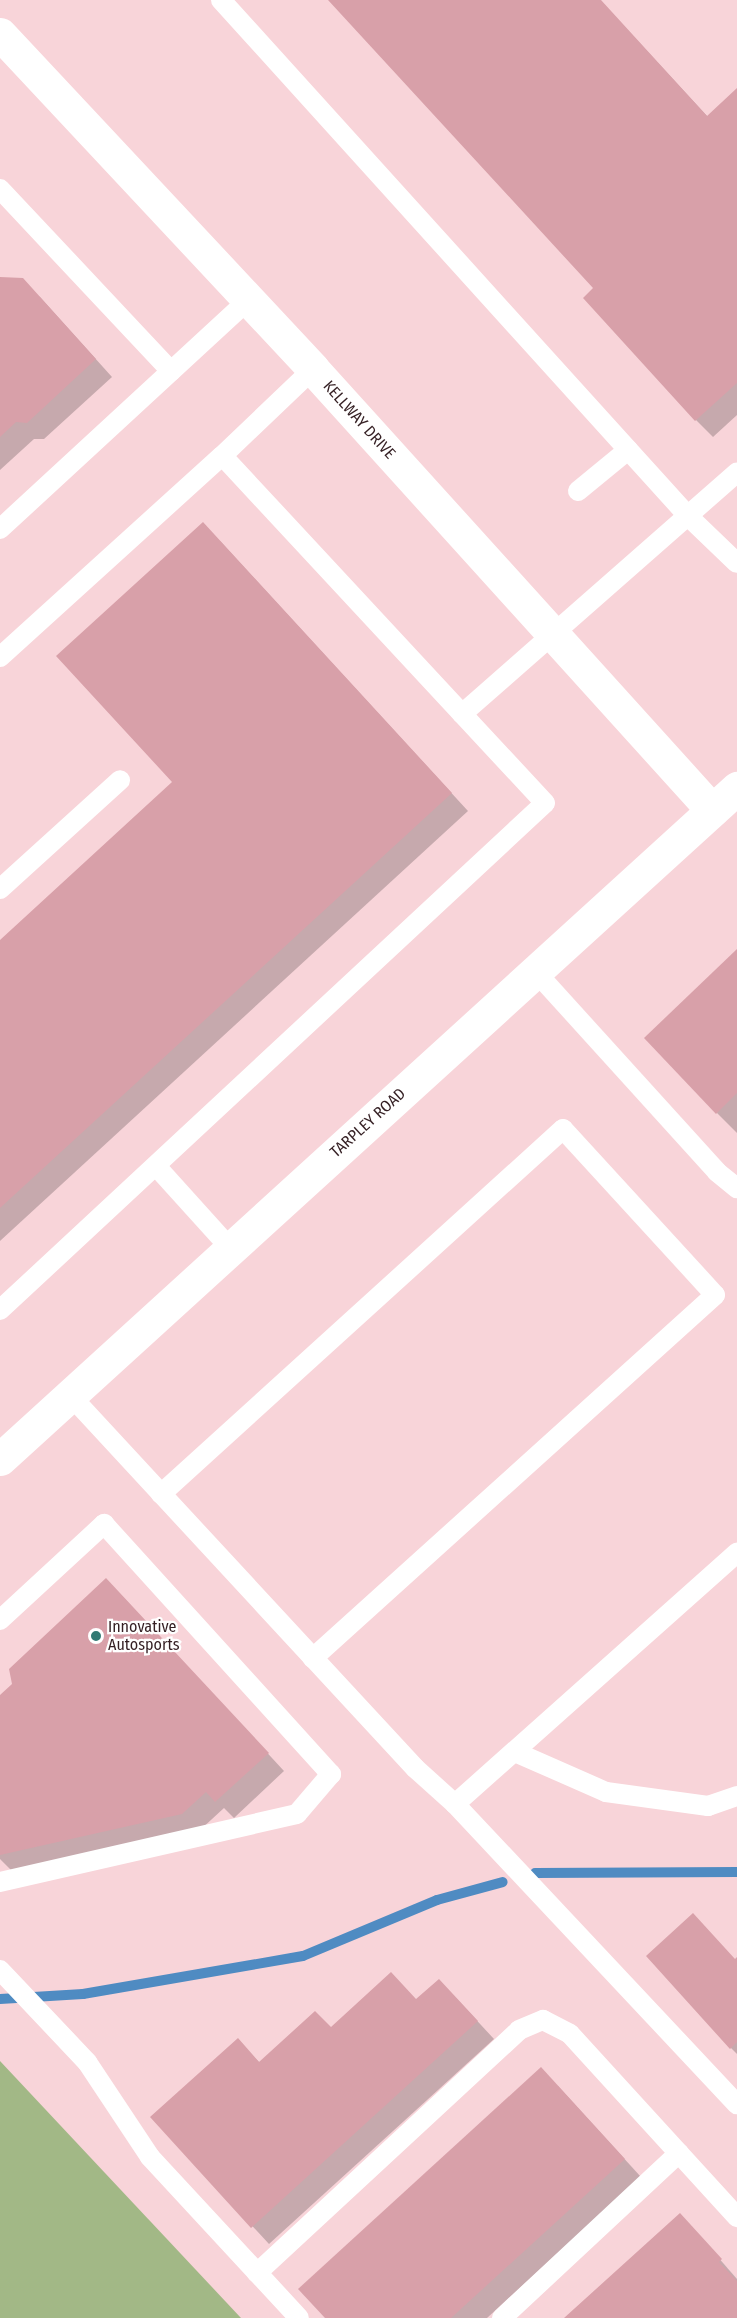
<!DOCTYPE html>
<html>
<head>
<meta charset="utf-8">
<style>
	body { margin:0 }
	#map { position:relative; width:737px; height:2318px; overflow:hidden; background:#f8d4d9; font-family:"Fira Sans Condensed",sans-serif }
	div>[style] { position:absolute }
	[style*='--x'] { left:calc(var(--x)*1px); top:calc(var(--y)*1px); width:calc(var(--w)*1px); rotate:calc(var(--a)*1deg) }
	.green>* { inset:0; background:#a2b886 }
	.shadow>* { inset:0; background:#0003 }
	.stream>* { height:10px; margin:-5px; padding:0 5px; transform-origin:5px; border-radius:5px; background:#4f8bc2 }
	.building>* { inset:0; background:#d8a0a9 }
	.lane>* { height:20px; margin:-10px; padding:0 10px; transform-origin:10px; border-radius:10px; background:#fff }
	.street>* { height:33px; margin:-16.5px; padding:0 16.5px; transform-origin:16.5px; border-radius:16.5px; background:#fff }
	.dots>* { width:16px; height:16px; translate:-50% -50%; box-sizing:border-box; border:3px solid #fff; border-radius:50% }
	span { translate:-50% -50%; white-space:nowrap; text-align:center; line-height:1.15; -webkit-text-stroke:4.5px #fff; paint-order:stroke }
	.street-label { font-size:16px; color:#341f23 }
	.poi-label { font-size:16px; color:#341f23 }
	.left { translate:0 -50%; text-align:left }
</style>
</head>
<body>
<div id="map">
	<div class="green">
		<div style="clip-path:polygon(0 2061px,241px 2318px,0 2318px)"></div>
	</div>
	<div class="shadow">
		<div style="clip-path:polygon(330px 0,600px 0,708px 117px,737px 90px,737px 415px,713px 437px,696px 420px,585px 298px,595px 288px)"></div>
		<div style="clip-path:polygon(0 279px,40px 297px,112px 377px,44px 439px,34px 439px,0 470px)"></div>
		<div style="clip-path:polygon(220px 541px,468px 811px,0 1241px,0 942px,174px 782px)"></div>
		<div style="clip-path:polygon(737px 951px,737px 1133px,717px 1113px)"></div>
		<div style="clip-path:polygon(123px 1597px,284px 1771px,234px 1818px,224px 1808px,199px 1831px,14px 1873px,0 1859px,0 1697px)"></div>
		<div style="clip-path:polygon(737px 1959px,737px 2054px,731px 2048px)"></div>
		<div style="clip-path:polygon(456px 1998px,494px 2039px,269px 2244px,152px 2118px,254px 2057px,260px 2063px,331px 2029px,417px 2001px)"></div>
		<div style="clip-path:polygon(558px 2086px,641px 2177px,487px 2318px,327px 2318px)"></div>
		<div style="clip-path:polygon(696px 2232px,737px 2279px,737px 2318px,566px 2318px)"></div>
	</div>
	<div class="stream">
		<div style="--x:535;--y:1873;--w:202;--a:-0.3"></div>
		<div style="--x:0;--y:1999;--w:83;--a:-3.4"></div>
		<div style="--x:83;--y:1994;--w:223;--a:-9.8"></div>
		<div style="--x:303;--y:1956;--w:145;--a:-22.7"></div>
		<div style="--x:437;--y:1900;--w:68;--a:-15.3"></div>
	</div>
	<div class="building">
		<div style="clip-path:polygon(328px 0,601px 0,707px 116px,737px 88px,737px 383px,695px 421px,583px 298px,593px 288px)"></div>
		<div style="clip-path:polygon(0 277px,23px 278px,96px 359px,27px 423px,16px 422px,0 437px)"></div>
		<div style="clip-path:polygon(203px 522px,452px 793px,0 1208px,0 940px,172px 782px,56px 656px)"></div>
		<div style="clip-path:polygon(737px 949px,737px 1093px,716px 1114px,644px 1038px)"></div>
		<div style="clip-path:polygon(106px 1578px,269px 1753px,215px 1802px,206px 1792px,182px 1814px,0 1855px,0 1695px,12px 1684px,9px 1669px)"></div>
		<div style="clip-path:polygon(693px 1913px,735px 1959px,737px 1957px,737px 2042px,730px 2049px,646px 1956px)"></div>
		<div style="clip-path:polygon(391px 1972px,416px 1999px,439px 1979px,478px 2021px,251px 2228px,150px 2117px,238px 2038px,259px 2062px,315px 2011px,331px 2027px)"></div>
		<div style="clip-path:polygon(541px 2067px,625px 2159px,451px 2318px,325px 2318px,298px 2289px)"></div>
		<div style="clip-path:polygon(680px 2213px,722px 2259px,719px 2262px,737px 2281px,737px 2318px,564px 2318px)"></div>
	</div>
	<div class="lane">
		<div style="--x:221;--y:0;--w:697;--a:47.85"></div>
		<div style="--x:689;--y:517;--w:66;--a:43.8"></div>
		<div style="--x:0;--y:189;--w:250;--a:46.8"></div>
		<div style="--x:578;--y:491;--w:65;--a:-39.4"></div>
		<div style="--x:0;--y:529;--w:338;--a:-42.7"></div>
		<div style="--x:0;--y:657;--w:299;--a:-42.2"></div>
		<div style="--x:222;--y:456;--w:126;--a:-43.7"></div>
		<div style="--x:462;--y:714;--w:366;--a:-41.3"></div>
		<div style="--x:0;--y:889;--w:162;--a:-42.2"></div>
		<div style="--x:535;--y:971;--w:271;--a:47.8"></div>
		<div style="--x:717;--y:1172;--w:26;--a:39"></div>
		<div style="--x:156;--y:1166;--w:110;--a:47.9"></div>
		<div style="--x:0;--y:1310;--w:744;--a:-42.93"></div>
		<div style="--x:545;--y:803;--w:474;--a:-132.9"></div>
		<div style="--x:70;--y:1395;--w:508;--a:47.23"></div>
		<div style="--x:415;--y:1768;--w:54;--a:42"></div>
		<div style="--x:455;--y:1804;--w:412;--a:46.8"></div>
		<div style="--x:161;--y:1494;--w:543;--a:-42.24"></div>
		<div style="--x:563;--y:1129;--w:225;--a:47.5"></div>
		<div style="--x:715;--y:1295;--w:542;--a:137.92"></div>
		<div style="--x:0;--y:1620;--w:142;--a:-42.7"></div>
		<div style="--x:104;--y:1524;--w:338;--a:47.8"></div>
		<div style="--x:331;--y:1774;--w:52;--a:130.4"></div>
		<div style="--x:297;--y:1814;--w:305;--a:167.1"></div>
		<div style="--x:515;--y:1752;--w:99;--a:23.7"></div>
		<div style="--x:606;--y:1792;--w:103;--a:7.8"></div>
		<div style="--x:708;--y:1806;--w:31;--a:-19"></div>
		<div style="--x:455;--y:1804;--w:378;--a:-41.7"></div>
		<div style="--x:0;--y:1970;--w:127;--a:46.6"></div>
		<div style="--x:87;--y:2062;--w:114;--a:56.4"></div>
		<div style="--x:150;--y:2157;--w:219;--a:47.2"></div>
		<div style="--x:257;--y:2273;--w:357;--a:-42.8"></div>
		<div style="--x:519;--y:2030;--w:26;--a:-23"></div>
		<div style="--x:543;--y:2020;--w:30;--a:27"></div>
		<div style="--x:570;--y:2034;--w:248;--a:47.6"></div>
		<div style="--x:502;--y:2318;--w:242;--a:-43"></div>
	</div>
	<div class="street">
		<div style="--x:0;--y:34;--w:458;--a:46.9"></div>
		<div style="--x:313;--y:369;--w:595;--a:47.86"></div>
		<div style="--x:0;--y:1459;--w:997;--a:-42.32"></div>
	</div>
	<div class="dots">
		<div style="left:96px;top:1636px;background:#317973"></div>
	</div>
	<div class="street-label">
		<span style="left:359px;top:420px;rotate:48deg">KELLWAY DRIVE</span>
		<span style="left:368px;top:1123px;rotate:-42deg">TARPLEY ROAD</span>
	</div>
	<div class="poi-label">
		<span class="left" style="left:108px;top:1636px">Innovative<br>Autosports</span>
	</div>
</div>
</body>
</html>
